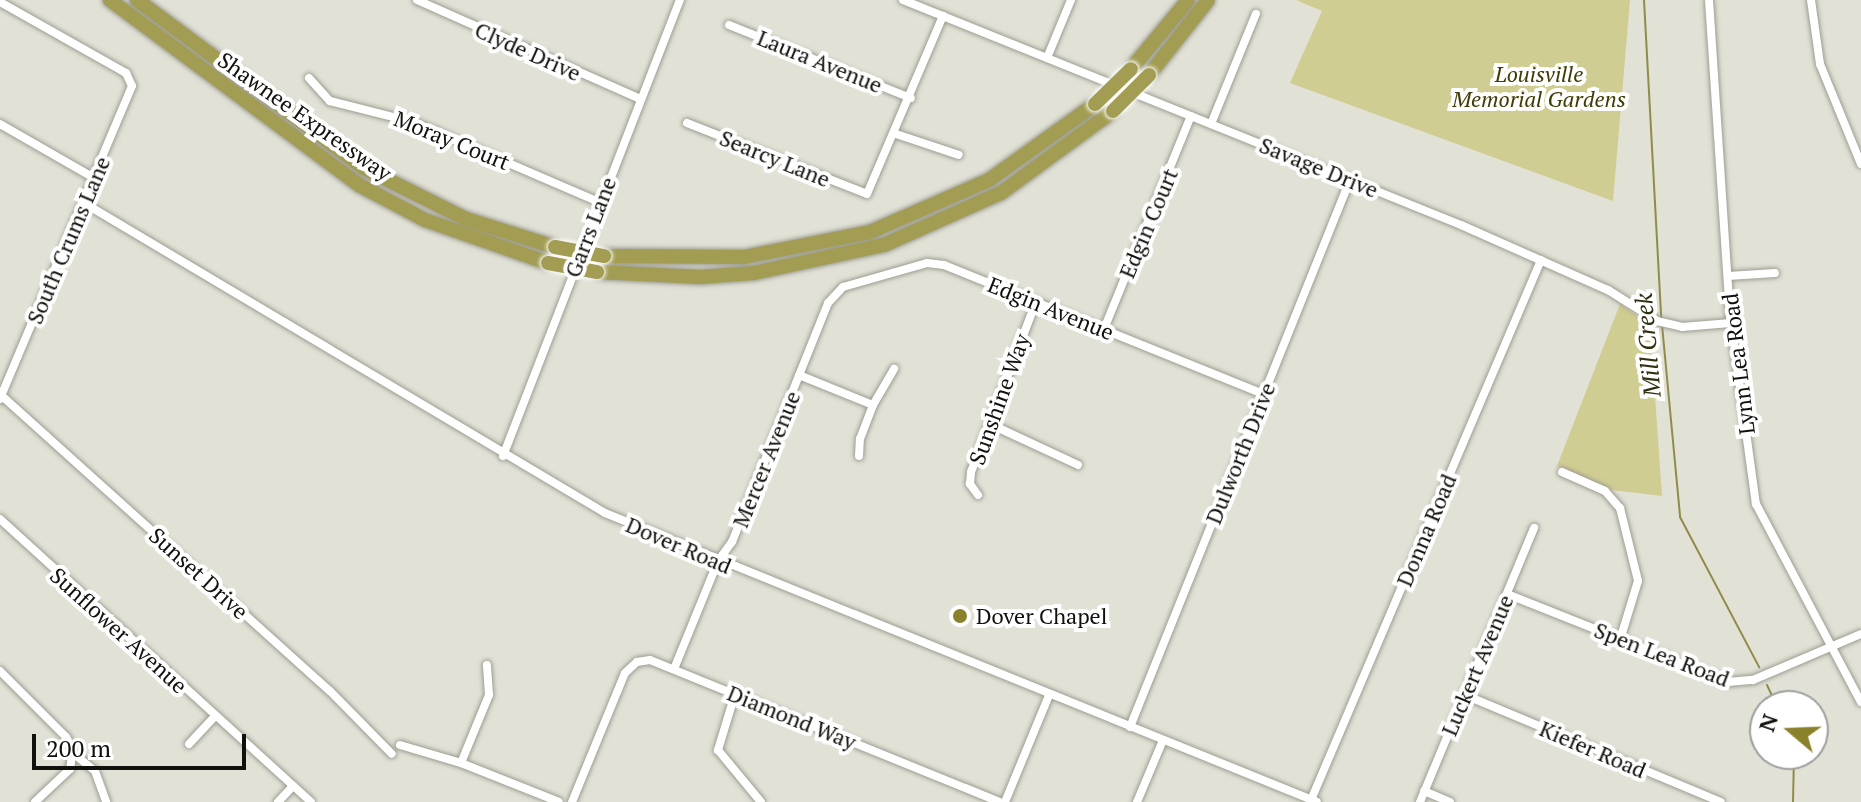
<!DOCTYPE html>
<html>
<head>
<meta charset="utf-8">
<style>
	body { margin:0 }
	#map { position:relative; width:1861px; height:802px; overflow:hidden; background:#e2e1d6; font-family:"PT Serif",serif }
	div>[style] { position:absolute }
	[style*='--x'] { left:calc(var(--x)*1px); top:calc(var(--y)*1px); width:calc(var(--w)*1px); rotate:calc(var(--a)*1deg) }
	.green>* { inset:0; background:#d0cd92 }
	.stream>* { height:2px; margin:-1px; padding:0 1px; transform-origin:1px; border-radius:1px; background:#908b49 }
	.roads { filter:drop-shadow(0 0 2px #9d9d92) drop-shadow(0 0 2px #9d9d92) }
	.street>* { height:8px; margin:-4px; padding:0 4px; transform-origin:4px; border-radius:4px; background:#fff }
	.highway>* { height:14px; margin:-7px; padding:0 7px; transform-origin:7px; border-radius:7px; background:#a29d53 }
	.bridges { filter:drop-shadow(0 0 2px #fff) drop-shadow(0 0 2px #fff) }
	.highway-bridge>* { height:14px; margin:-7px; padding:0 7px; transform-origin:7px; border-radius:7px; background:#a29d53 }
	.dots>* { width:22px; height:22px; translate:-50% -50%; box-sizing:border-box; border:4px solid #fff; border-radius:50% }
	span { translate:-50% -50%; white-space:nowrap; text-align:center; line-height:1.15; -webkit-text-stroke:8px #fff; paint-order:stroke }
	.street-label { font-size:22px; color:#10100c }
	.park-label { font-size:22px; color:#403c04; font-style:italic }
	.poi-label { font-size:22px; color:#10100c }
	.left { translate:0 -50%; text-align:left }
	.water-label { font-size:24px; color:#333012; font-style:italic }
	.north { position:absolute; left:1749px; top:690px; width:80px; height:80px; box-sizing:border-box; background:#fff; border:2px solid #9f9f9e; border-radius:50%; rotate:289deg; font-size:22px; font-weight:700; line-height:32px; text-align:center; color:#10100c }
	.north::after { content:''; display:block; margin:auto; width:28px; height:36px; background:#89822a; clip-path:polygon(50% 0,100% 100%,50% 72%,0 100%) }
	.scale { position:absolute; left:32px; top:734px; width:214px; height:36px; box-sizing:border-box; border:4px solid #10100c; border-top:0; padding-left:10px; font-size:24px; line-height:28px; white-space:nowrap; color:#10100c; -webkit-text-stroke:6px #fff; paint-order:stroke }
</style>
</head>
<body>
<div id="map">
	<div class="green">
		<div style="clip-path:polygon(1296px 0,1630px 0,1613px 201px,1290px 83px,1322px 11px)"></div>
		<div style="clip-path:polygon(1620px 304px,1650px 325px,1662px 496px,1612px 490px,1557px 466px)"></div>
	</div>
	<div class="stream">
		<div style="--x:1644;--y:0;--w:318;--a:86.9"></div>
		<div style="--x:1662;--y:325;--w:193;--a:84.6"></div>
		<div style="--x:1680;--y:517;--w:170;--a:62.2"></div>
		<div style="--x:1767;--y:685;--w:23;--a:65"></div>
		<div style="--x:1793;--y:802;--w:48;--a:-88.8"></div>
	</div>
	<div class="roads">
		<div class="street">
			<div style="--x:417;--y:0;--w:244;--a:23.9"></div>
			<div style="--x:903;--y:0;--w:602;--a:21.96"></div>
			<div style="--x:1461;--y:225;--w:161;--a:23.9"></div>
			<div style="--x:1608;--y:290;--w:58;--a:32.3"></div>
			<div style="--x:1657;--y:321;--w:26;--a:13"></div>
			<div style="--x:1682;--y:327;--w:49;--a:-4.7"></div>
			<div style="--x:1709;--y:0;--w:316;--a:86.2"></div>
			<div style="--x:1730;--y:315;--w:191;--a:82.2"></div>
			<div style="--x:1756;--y:504;--w:224;--a:62.1"></div>
			<div style="--x:1811;--y:0;--w:65;--a:82"></div>
			<div style="--x:1820;--y:64;--w:108;--a:67.7"></div>
			<div style="--x:0;--y:2;--w:145;--a:29.4"></div>
			<div style="--x:126;--y:73;--w:14;--a:65"></div>
			<div style="--x:132;--y:86;--w:340;--a:112.9"></div>
			<div style="--x:729;--y:25;--w:196;--a:21.9"></div>
			<div style="--x:1047;--y:58;--w:63;--a:-67.5"></div>
			<div style="--x:309;--y:78;--w:31;--a:48"></div>
			<div style="--x:330;--y:101;--w:86;--a:14.2"></div>
			<div style="--x:413;--y:122;--w:202;--a:23.3"></div>
			<div style="--x:687;--y:123;--w:193;--a:21.5"></div>
			<div style="--x:867;--y:194;--w:194;--a:-66.9"></div>
			<div style="--x:0;--y:124;--w:108;--a:29.9"></div>
			<div style="--x:1211;--y:124;--w:119;--a:-67.8"></div>
			<div style="--x:896;--y:134;--w:66;--a:18.4"></div>
			<div style="--x:84;--y:203;--w:606;--a:30.75"></div>
			<div style="--x:605;--y:513;--w:768;--a:22.09"></div>
			<div style="--x:1728;--y:276;--w:47;--a:-3.7"></div>
			<div style="--x:1104;--y:329;--w:230;--a:-67.8"></div>
			<div style="--x:799;--y:375;--w:80;--a:22.1"></div>
			<div style="--x:2;--y:396;--w:441;--a:42"></div>
			<div style="--x:330;--y:691;--w:88;--a:45.5"></div>
			<div style="--x:990;--y:424;--w:97;--a:25"></div>
			<div style="--x:503;--y:456;--w:489;--a:-68.8"></div>
			<div style="--x:859;--y:456;--w:17;--a:-87"></div>
			<div style="--x:860;--y:439;--w:36;--a:-69"></div>
			<div style="--x:873;--y:405;--w:42;--a:-59.7"></div>
			<div style="--x:1562;--y:472;--w:47;--a:23.8"></div>
			<div style="--x:1605;--y:491;--w:23;--a:49"></div>
			<div style="--x:1620;--y:508;--w:75;--a:76.1"></div>
			<div style="--x:1638;--y:581;--w:62;--a:107"></div>
			<div style="--x:978;--y:495;--w:14;--a:-126"></div>
			<div style="--x:970;--y:484;--w:12;--a:-85"></div>
			<div style="--x:971;--y:472;--w:182;--a:-69.1"></div>
			<div style="--x:0;--y:519;--w:420;--a:42.3"></div>
			<div style="--x:1507;--y:594;--w:238;--a:21.7"></div>
			<div style="--x:1728;--y:682;--w:25;--a:-5"></div>
			<div style="--x:1753;--y:680;--w:117;--a:-23.1"></div>
			<div style="--x:674;--y:669;--w:117;--a:-67.8"></div>
			<div style="--x:718;--y:561;--w:24;--a:-54"></div>
			<div style="--x:732;--y:542;--w:258;--a:-68.1"></div>
			<div style="--x:828;--y:303;--w:22;--a:-47"></div>
			<div style="--x:843;--y:287;--w:87;--a:-15.9"></div>
			<div style="--x:927;--y:263;--w:17;--a:7"></div>
			<div style="--x:944;--y:265;--w:345;--a:22"></div>
			<div style="--x:0;--y:671;--w:93;--a:45"></div>
			<div style="--x:66;--y:737;--w:15;--a:62"></div>
			<div style="--x:73;--y:750;--w:19;--a:99"></div>
			<div style="--x:70;--y:769;--w:48;--a:136.7"></div>
			<div style="--x:735;--y:694;--w:59;--a:106.9"></div>
			<div style="--x:718;--y:750;--w:67;--a:50.4"></div>
			<div style="--x:1465;--y:695;--w:277;--a:22.7"></div>
			<div style="--x:1130;--y:727;--w:590;--a:-68.09"></div>
			<div style="--x:189;--y:744;--w:38;--a:-47"></div>
			<div style="--x:400;--y:745;--w:64;--a:16.4"></div>
			<div style="--x:461;--y:763;--w:105;--a:21.7"></div>
			<div style="--x:74;--y:754;--w:27;--a:39"></div>
			<div style="--x:95;--y:771;--w:33;--a:70"></div>
			<div style="--x:461;--y:763;--w:74;--a:-67.6"></div>
			<div style="--x:489;--y:695;--w:30;--a:-94"></div>
			<div style="--x:1424;--y:791;--w:28;--a:23"></div>
			<div style="--x:1311;--y:800;--w:587;--a:-66.93"></div>
			<div style="--x:278;--y:802;--w:22;--a:-47"></div>
			<div style="--x:572;--y:802;--w:139;--a:-67.7"></div>
			<div style="--x:625;--y:673;--w:16;--a:-43"></div>
			<div style="--x:637;--y:662;--w:13;--a:-9"></div>
			<div style="--x:650;--y:660;--w:378;--a:22.1"></div>
			<div style="--x:1005;--y:802;--w:116;--a:-67.6"></div>
			<div style="--x:1137;--y:802;--w:67;--a:-67.2"></div>
			<div style="--x:1420;--y:802;--w:297;--a:-67.4"></div>
		</div>
		<div class="highway">
			<div style="--x:110;--y:0;--w:310;--a:36.6"></div>
			<div style="--x:359;--y:185;--w:75;--a:27.9"></div>
			<div style="--x:425;--y:220;--w:130;--a:19.3"></div>
			<div style="--x:137;--y:0;--w:282;--a:36.5"></div>
			<div style="--x:364;--y:168;--w:114;--a:26.6"></div>
			<div style="--x:466;--y:219;--w:93;--a:17.5"></div>
			<div style="--x:1131;--y:69;--w:89;--a:-50.4"></div>
			<div style="--x:1149;--y:75;--w:95;--a:-51.8"></div>
			<div style="--x:604;--y:256;--w:140;--a:0.4"></div>
			<div style="--x:744;--y:257;--w:128;--a:-11.2"></div>
			<div style="--x:870;--y:232;--w:130;--a:-23.6"></div>
			<div style="--x:989;--y:180;--w:130;--a:-35.6"></div>
			<div style="--x:597;--y:272;--w:103;--a:2.8"></div>
			<div style="--x:700;--y:277;--w:54;--a:-4.2"></div>
			<div style="--x:754;--y:273;--w:133;--a:-12.2"></div>
			<div style="--x:884;--y:245;--w:128;--a:-24"></div>
			<div style="--x:1001;--y:193;--w:139;--a:-36.2"></div>
		</div>
	</div>
	<div class="bridges">
		<div class="highway-bridge">
			<div style="--x:1095;--y:104;--w:50;--a:-44.2"></div>
			<div style="--x:1113;--y:111;--w:51;--a:-45"></div>
			<div style="--x:555;--y:247;--w:50;--a:10.4"></div>
			<div style="--x:548;--y:263;--w:50;--a:10.4"></div>
		</div>
	</div>
	<div class="dots">
		<div style="left:960px;top:616px;background:#89822a"></div>
	</div>
	<div class="street-label">
		<span style="left:528px;top:51px;rotate:24deg">Clyde Drive</span>
		<span style="left:820px;top:61px;rotate:22deg">Laura Avenue</span>
		<span style="left:305px;top:116px;rotate:35deg">Shawnee Expressway</span>
		<span style="left:452px;top:140px;rotate:22deg">Moray Court</span>
		<span style="left:775px;top:158px;rotate:22deg">Searcy Lane</span>
		<span style="left:1319px;top:167px;rotate:22deg">Savage Drive</span>
		<span style="left:1148px;top:223px;rotate:-67deg">Edgin Court</span>
		<span style="left:590px;top:227px;rotate:-69deg">Garrs Lane</span>
		<span style="left:68px;top:240px;rotate:-67deg">South Crums Lane</span>
		<span style="left:1051px;top:308px;rotate:22deg">Edgin Avenue</span>
		<span style="left:1738px;top:364px;rotate:-97deg">Lynn Lea Road</span>
		<span style="left:999px;top:399px;rotate:-70deg">Sunshine Way</span>
		<span style="left:1240px;top:453px;rotate:-68deg">Dulworth Drive</span>
		<span style="left:766px;top:459px;rotate:-68deg">Mercer Avenue</span>
		<span style="left:1426px;top:530px;rotate:-67deg">Donna Road</span>
		<span style="left:679px;top:545px;rotate:23deg">Dover Road</span>
		<span style="left:199px;top:573px;rotate:42deg">Sunset Drive</span>
		<span style="left:119px;top:630px;rotate:42deg">Sunflower Avenue</span>
		<span style="left:1662px;top:654px;rotate:21deg">Spen Lea Road</span>
		<span style="left:1477px;top:665px;rotate:-67deg">Luckert Avenue</span>
		<span style="left:792px;top:717px;rotate:22deg">Diamond Way</span>
		<span style="left:1593px;top:749px;rotate:23deg">Kiefer Road</span>
	</div>
	<div class="park-label">
		<span style="left:1539px;top:86px">Louisville<br>Memorial Gardens</span>
	</div>
	<div class="poi-label">
		<span class="left" style="left:976px;top:616px">Dover Chapel</span>
	</div>
	<div class="water-label">
		<span style="left:1648px;top:345px;rotate:-95deg">Mill Creek</span>
	</div>
	<div class="north">N</div>
	<div class="scale">200 m</div>
</div>
</body>
</html>
